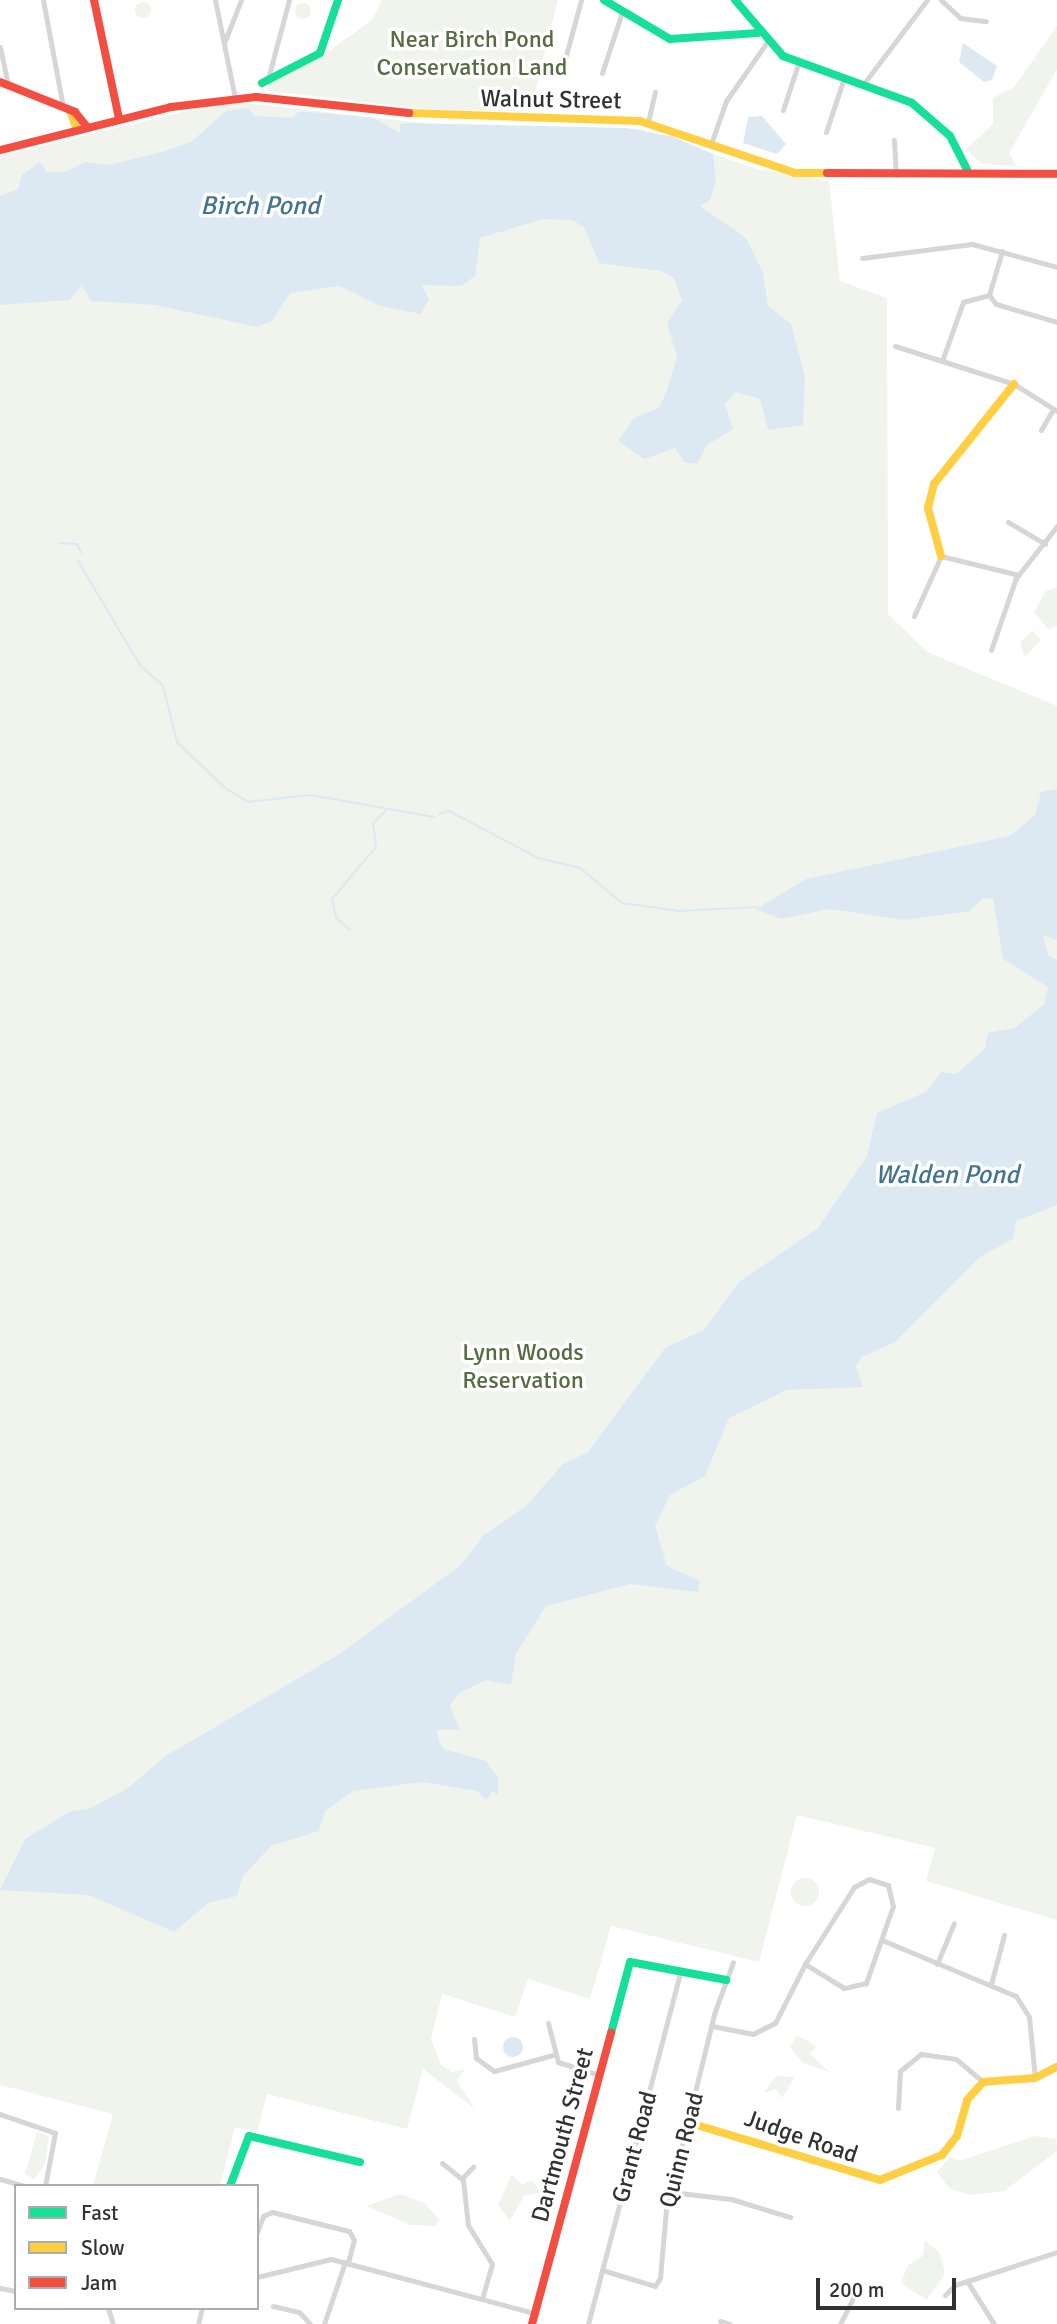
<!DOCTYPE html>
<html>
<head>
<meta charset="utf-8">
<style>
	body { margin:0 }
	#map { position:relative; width:1057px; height:2324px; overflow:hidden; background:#fff; font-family:Signika,sans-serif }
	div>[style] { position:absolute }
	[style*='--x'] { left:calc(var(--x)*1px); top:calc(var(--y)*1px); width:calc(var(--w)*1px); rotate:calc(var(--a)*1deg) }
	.green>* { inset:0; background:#f1f3ed }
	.round { border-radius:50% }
	.water>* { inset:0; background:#dde9f2 }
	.stream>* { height:2px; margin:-1px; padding:0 1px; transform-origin:1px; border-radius:1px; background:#dde9f2 }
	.street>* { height:5px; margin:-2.5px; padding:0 2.5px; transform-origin:2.5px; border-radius:2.5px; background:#d6d6d6 }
	.fast>* { height:8px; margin:-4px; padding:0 4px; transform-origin:4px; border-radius:4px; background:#16e098 }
	.slow>* { height:8px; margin:-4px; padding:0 4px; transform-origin:4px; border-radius:4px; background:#ffcf43 }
	.jam>* { height:8px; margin:-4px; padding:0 4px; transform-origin:4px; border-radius:4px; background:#f24e42 }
	span { translate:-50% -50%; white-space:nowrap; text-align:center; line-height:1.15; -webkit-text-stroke:7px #fff; paint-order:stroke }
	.park-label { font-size:24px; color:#556c40 }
	.street-label { font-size:24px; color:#323232 }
	.water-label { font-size:26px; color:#427391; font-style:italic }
	.legend { position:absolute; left:14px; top:2184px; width:245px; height:126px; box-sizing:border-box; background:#fff; border:2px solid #adadad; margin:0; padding:9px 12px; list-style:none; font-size:21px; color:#323232 }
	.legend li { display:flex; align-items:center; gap:14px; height:35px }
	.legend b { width:35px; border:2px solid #adadad }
	.scale { position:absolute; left:816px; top:2278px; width:140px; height:32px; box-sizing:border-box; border:4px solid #323232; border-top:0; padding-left:9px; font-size:21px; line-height:24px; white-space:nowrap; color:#323232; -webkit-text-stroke:5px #fff; paint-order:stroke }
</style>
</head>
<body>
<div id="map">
	<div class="green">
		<div style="clip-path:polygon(382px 0,558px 0,530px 111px,436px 110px,268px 91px,265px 83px,329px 51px,372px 20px)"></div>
		<div class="round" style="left:135px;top:2px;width:16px;height:16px"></div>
		<div class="round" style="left:295px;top:3px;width:16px;height:16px"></div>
		<div style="clip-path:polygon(1057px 26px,1057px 69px,1009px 153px,1016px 166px,982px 164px,966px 149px,993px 124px,993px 98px,1014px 87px)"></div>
		<div style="clip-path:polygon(246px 103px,440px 125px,642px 129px,757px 169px,829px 181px,840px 281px,887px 298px,888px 614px,927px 652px,1057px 706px,1057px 1920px,926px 1881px,935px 1848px,797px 1815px,759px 1962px,611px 1926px,590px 1999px,528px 1979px,515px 2017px,442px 1994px,431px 2039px,441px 2065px,452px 2072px,465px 2069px,457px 2081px,475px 2109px,423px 2069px,407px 2129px,267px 2094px,257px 2132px,235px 2127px,220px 2186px,93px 2186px,113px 2114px,0 2085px,0 156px,208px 106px)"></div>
		<div style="clip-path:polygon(1057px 587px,1057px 626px,1049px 630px,1034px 612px,1046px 591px)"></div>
		<div style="clip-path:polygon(1033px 631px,1041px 640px,1025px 657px,1020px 642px)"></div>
		<div class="round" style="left:791px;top:1878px;width:28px;height:28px"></div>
		<div style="clip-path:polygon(797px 2035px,816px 2046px,810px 2054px,829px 2072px,803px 2063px,790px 2047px)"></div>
		<div style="clip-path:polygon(776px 2076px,795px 2077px,782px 2098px,776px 2089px,764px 2093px)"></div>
		<div style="clip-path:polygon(37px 2132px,49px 2136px,45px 2165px,34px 2179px,25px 2174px)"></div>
		<div style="clip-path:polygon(1035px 2136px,1056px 2139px,1057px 2151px,1004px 2191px,969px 2195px,949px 2188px,937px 2172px,950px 2157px,959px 2161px)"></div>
		<div style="clip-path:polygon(512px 2174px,522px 2185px,533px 2180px,540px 2193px,524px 2196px,510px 2221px,498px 2205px)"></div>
		<div style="clip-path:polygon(400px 2194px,424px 2203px,439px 2219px,436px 2226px,411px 2225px,366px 2206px)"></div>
		<div style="clip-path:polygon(925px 2240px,940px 2253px,945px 2273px,927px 2300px,901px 2283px,908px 2265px,923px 2256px)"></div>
	</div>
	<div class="water">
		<div style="clip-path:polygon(963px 43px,997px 66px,992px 80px,984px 82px,959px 62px)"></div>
		<div style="clip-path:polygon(248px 108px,255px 116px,293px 118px,299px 111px,374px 118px,400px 133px,400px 124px,411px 123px,626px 128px,674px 137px,713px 154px,716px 180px,710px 200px,700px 206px,746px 238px,763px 273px,768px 306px,791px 324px,805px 377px,803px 425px,768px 430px,760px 399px,736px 392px,725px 404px,733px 429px,707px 445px,697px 464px,684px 462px,675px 448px,644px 459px,618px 441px,634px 418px,659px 408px,666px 393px,677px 357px,667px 323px,682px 300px,674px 278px,661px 271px,599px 263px,584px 227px,572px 220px,543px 219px,480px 238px,475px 276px,461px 286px,421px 285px,429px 299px,421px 314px,380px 306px,340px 286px,290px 293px,272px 321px,257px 327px,155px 305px,91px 301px,82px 286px,69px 300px,0 305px,0 196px,18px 189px,22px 175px,40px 162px,47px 172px,65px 172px,85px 162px,108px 165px,162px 152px,191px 142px,226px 111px)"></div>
		<div style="clip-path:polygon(762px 116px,786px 144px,777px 154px,743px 143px,748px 117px)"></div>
		<div style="clip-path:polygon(1057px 789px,1057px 940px,1043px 935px,1048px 955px,1057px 960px,1057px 1205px,1016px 1221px,1013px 1239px,980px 1257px,895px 1342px,862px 1357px,856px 1366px,863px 1387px,787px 1390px,729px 1418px,705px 1476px,670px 1495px,655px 1526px,667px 1566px,700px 1581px,698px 1592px,630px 1584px,546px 1606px,516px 1654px,511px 1685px,486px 1680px,459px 1693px,450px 1706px,460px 1730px,437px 1730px,439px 1742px,444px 1749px,486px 1761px,498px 1778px,498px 1795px,493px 1791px,486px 1800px,477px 1791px,422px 1782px,353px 1791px,325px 1811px,319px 1831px,271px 1846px,243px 1876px,237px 1896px,208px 1903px,174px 1932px,89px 1895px,0 1890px,25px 1839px,71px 1811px,89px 1809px,128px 1788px,164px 1757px,338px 1655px,461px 1565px,483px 1536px,526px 1506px,563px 1464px,588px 1452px,665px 1348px,704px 1330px,739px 1282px,818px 1228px,867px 1156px,877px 1113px,926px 1092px,941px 1072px,956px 1074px,985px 1049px,988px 1033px,1015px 1028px,1044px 1004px,1048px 987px,1003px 959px,993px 899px,983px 898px,970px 911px,904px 920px,830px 909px,781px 919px,756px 909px,806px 879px,1010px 836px,1035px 815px,1041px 792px)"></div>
		<div class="round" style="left:503px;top:2037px;width:20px;height:20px"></div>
	</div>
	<div class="stream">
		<div style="--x:60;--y:543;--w:17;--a:3"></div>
		<div style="--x:77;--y:544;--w:10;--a:61"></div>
		<div style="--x:78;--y:561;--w:121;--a:59.2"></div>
		<div style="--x:140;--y:665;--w:31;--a:42"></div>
		<div style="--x:163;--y:686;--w:58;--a:76"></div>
		<div style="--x:177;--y:742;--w:66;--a:43.8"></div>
		<div style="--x:225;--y:788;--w:27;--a:31"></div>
		<div style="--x:248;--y:802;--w:63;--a:-6.3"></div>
		<div style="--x:311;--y:795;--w:125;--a:10.1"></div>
		<div style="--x:439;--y:814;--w:10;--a:-17"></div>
		<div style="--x:449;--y:811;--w:101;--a:27.8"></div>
		<div style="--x:538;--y:858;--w:43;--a:13.4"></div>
		<div style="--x:580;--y:868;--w:55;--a:39.8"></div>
		<div style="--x:622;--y:903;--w:58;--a:8"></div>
		<div style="--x:679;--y:911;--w:78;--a:-2.9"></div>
		<div style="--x:350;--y:930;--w:18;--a:-139"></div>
		<div style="--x:336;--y:918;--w:19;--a:-102"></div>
		<div style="--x:332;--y:899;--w:68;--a:-49.8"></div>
		<div style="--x:376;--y:847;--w:24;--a:-97"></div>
		<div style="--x:373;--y:823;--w:18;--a:-43"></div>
	</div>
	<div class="street">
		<div style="--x:43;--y:0;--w:109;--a:79.4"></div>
		<div style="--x:215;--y:0;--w:100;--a:78.5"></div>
		<div style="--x:941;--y:0;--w:26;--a:43"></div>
		<div style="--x:960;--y:18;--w:26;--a:7"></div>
		<div style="--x:224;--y:43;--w:46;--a:-68.4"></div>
		<div style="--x:0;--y:47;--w:39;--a:78"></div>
		<div style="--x:565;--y:59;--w:61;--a:-74.8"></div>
		<div style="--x:602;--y:73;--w:64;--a:-71.8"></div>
		<div style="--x:269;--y:75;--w:78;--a:-75.1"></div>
		<div style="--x:865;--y:82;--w:103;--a:-52.9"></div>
		<div style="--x:783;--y:110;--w:48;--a:-71.9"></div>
		<div style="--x:648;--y:122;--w:31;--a:-77"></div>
		<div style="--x:826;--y:132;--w:57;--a:-71.6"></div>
		<div style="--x:894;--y:140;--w:35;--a:87"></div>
		<div style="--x:711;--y:144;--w:46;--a:-70.8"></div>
		<div style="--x:726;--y:101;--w:72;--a:-55.2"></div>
		<div style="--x:862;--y:258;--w:111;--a:-7.3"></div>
		<div style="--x:972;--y:244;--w:88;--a:15.1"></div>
		<div style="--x:989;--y:295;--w:11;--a:52"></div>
		<div style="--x:996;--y:304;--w:64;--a:16.4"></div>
		<div style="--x:989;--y:295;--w:46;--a:-73.5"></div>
		<div style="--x:895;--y:346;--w:125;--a:17.7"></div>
		<div style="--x:1014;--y:384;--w:51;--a:32.1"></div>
		<div style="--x:942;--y:361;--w:63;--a:-70.4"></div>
		<div style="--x:963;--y:302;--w:27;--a:-15"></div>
		<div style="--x:1041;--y:430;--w:24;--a:-60"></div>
		<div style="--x:1008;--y:522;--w:43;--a:30.7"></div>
		<div style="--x:914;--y:616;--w:66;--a:-65.8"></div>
		<div style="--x:941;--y:556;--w:80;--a:13.7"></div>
		<div style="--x:991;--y:650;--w:76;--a:-70.9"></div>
		<div style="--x:1016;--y:578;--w:66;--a:-51.7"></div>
		<div style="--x:882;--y:1940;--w:145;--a:22.7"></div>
		<div style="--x:1016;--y:1996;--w:25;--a:58"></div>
		<div style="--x:1029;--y:2017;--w:61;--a:84.4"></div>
		<div style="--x:937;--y:1964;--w:44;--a:-67.5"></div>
		<div style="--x:991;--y:1984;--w:51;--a:-75.1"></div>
		<div style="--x:548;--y:2023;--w:40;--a:75.6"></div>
		<div style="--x:558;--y:2062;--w:43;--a:17.6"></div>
		<div style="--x:712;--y:2026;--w:42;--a:11"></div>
		<div style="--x:753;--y:2034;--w:25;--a:-27"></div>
		<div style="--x:775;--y:2023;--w:66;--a:-63"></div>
		<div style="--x:805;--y:1964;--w:91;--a:-57.5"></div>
		<div style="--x:854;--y:1887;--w:17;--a:-28"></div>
		<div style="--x:869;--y:1879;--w:20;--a:18"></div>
		<div style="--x:888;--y:1885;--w:22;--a:77"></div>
		<div style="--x:893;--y:1906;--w:82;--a:109.3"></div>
		<div style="--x:866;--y:1983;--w:23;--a:167"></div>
		<div style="--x:844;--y:1988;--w:46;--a:-148.4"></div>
		<div style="--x:474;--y:2039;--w:19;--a:84"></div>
		<div style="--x:476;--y:2058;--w:22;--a:36"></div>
		<div style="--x:494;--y:2071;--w:61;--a:-15.2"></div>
		<div style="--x:898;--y:2108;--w:37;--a:-87"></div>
		<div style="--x:900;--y:2071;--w:27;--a:-39"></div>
		<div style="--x:921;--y:2054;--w:35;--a:8"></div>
		<div style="--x:956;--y:2059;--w:35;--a:40"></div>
		<div style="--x:0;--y:2114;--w:58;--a:19.1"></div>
		<div style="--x:55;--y:2133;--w:54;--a:100.7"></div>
		<div style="--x:442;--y:2163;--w:27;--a:39"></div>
		<div style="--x:463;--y:2180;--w:45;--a:83.7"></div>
		<div style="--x:468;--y:2225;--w:46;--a:58.4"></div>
		<div style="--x:492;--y:2264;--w:36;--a:106"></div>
		<div style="--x:462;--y:2178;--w:16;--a:-45"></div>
		<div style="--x:0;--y:2179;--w:25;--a:16"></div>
		<div style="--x:671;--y:2192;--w:60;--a:6.7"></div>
		<div style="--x:731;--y:2199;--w:62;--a:17"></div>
		<div style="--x:257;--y:2232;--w:17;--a:-69"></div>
		<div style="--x:263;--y:2216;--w:10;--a:-24"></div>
		<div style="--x:272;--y:2212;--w:79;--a:13.9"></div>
		<div style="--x:349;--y:2231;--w:10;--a:61"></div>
		<div style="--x:354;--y:2240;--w:23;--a:105"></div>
		<div style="--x:602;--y:2270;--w:55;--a:16.8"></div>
		<div style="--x:655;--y:2286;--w:9;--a:-58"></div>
		<div style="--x:660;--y:2278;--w:68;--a:-85"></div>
		<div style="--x:666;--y:2210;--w:202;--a:-76.2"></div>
		<div style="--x:714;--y:2014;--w:55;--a:-69.9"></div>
		<div style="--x:257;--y:2277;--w:76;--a:-13.7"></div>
		<div style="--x:331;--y:2259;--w:213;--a:14.9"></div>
		<div style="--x:967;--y:2281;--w:51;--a:57.9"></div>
		<div style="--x:0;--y:2288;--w:16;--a:11"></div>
		<div style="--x:945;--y:2295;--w:14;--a:-45"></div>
		<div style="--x:955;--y:2285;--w:107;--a:-17.9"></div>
		<div style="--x:273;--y:2306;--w:27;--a:13"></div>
		<div style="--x:299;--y:2312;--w:16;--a:47"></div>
		<div style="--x:108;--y:2308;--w:17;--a:73"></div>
		<div style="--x:720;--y:2321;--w:10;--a:17"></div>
		<div style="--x:198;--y:2324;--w:16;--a:-76"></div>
		<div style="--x:324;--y:2324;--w:65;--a:-71.3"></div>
		<div style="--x:588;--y:2324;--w:366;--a:-75.3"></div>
		<div style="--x:840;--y:2324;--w:42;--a:-63.4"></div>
	</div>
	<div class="fast">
		<div style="--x:604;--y:0;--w:77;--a:30.6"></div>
		<div style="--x:670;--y:39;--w:88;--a:-3.9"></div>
		<div style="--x:735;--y:0;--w:74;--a:49.4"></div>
		<div style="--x:783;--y:56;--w:137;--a:20"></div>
		<div style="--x:912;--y:103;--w:50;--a:41"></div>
		<div style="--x:950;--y:136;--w:38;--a:63"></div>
		<div style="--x:262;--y:83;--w:65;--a:-27.3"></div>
		<div style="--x:320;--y:53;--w:56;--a:-71.2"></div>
		<div style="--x:611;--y:2033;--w:73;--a:-75"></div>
		<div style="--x:630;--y:1962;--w:98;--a:10.6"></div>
		<div style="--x:230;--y:2186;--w:53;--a:-69.2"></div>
		<div style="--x:249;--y:2136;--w:114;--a:13.2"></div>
	</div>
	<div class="slow">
		<div style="--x:70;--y:110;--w:21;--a:71"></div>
		<div style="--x:409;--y:113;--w:231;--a:2"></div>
		<div style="--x:640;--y:121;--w:163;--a:18.5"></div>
		<div style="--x:795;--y:173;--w:32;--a:0"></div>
		<div style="--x:941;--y:556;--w:50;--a:-105.2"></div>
		<div style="--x:928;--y:508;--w:25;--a:-76"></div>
		<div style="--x:934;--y:484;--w:128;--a:-51.3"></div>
		<div style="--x:690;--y:2123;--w:198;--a:16.7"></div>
		<div style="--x:880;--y:2180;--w:67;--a:-22"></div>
		<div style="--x:942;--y:2155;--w:24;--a:-52"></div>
		<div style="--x:957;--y:2136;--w:37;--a:-74"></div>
		<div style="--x:967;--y:2100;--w:24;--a:-48"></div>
		<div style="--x:983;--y:2082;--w:52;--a:-4.4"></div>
		<div style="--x:1035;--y:2078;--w:25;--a:-27"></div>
	</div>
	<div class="jam">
		<div style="--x:94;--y:0;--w:122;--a:78.1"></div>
		<div style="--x:0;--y:82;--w:81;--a:21.8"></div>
		<div style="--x:75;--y:112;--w:19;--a:51"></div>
		<div style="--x:0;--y:150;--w:176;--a:-14.1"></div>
		<div style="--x:171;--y:107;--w:86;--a:-6.7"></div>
		<div style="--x:256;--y:97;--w:154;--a:6"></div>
		<div style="--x:827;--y:173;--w:230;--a:0.2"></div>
		<div style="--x:532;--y:2324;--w:302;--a:-74.8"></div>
	</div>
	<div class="park-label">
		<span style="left:472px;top:54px">Near Birch Pond<br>Conservation Land</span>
		<span style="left:523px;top:1367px">Lynn Woods<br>Reservation</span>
	</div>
	<div class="street-label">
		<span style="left:551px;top:100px;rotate:1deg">Walnut Street</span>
		<span style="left:563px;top:2135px;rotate:-75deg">Dartmouth Street</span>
		<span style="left:801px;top:2137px;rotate:19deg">Judge Road</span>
		<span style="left:635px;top:2147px;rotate:-75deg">Grant Road</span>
		<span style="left:682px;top:2150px;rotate:-76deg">Quinn Road</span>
	</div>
	<div class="water-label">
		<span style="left:260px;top:207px">Birch Pond</span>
		<span style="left:947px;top:1176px">Walden Pond</span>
	</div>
	<ul class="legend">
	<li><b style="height:9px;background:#16e098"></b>Fast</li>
	<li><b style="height:9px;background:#ffcf43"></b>Slow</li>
	<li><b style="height:9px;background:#f24e42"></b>Jam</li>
	</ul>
	<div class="scale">200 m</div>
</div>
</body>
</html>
